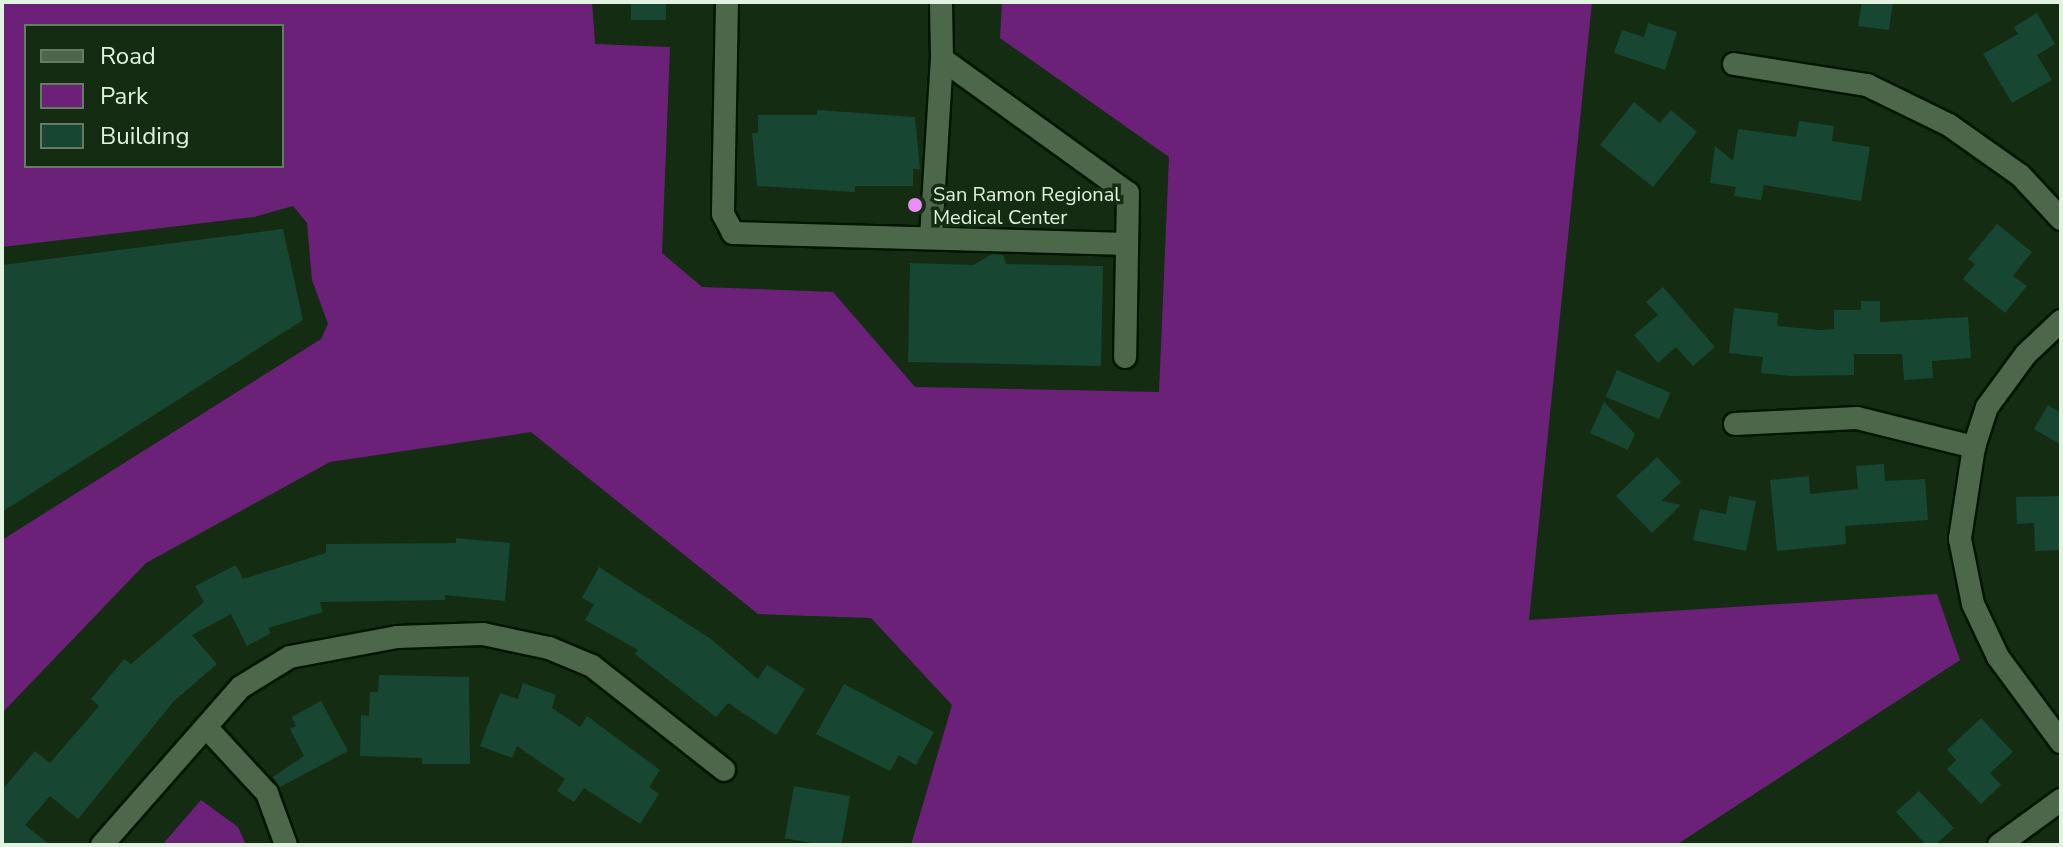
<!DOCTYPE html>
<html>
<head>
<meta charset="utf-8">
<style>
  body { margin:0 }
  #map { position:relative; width:2063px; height:847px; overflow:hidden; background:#142c11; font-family:"Nunito Sans",sans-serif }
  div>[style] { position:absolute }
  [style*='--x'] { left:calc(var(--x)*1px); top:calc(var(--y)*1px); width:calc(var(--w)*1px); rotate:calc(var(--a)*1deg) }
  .green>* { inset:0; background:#6c2178 }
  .building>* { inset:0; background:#174732; transform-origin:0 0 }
  .roads { filter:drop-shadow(2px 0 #001400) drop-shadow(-2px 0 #001400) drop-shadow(0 2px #001400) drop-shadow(0 -2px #001400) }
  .minor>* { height:22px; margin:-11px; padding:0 11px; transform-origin:11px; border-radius:11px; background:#4c6749 }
  .dots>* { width:22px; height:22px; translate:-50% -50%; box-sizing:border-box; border:4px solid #142c11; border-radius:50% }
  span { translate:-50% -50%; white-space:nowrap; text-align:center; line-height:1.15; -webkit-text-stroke:7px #142c11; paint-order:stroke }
  .poi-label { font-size:20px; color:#e2f2e0 }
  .left { translate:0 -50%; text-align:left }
  .frame { position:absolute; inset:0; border:4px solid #e2f2e0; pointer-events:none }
  .legend { position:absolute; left:24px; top:24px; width:260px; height:144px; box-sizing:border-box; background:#142c11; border:2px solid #667b64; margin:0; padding:10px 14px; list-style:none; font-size:24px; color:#e2f2e0 }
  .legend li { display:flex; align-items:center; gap:16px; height:40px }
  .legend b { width:40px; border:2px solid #667b64 }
</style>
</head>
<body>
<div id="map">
  <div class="green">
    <i style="clip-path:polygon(evenodd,2px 2px,592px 2px,595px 44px,670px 47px,662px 253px,702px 287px,833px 292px,915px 387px,1159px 392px,1169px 157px,1000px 38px,1002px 2px,1592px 2px,1529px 620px,1937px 594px,1960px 660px,1676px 845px,911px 845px,952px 705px,871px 618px,758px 614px,531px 432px,330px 462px,146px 563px,2px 713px,2px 540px,321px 339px,328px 324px,312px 280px,307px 223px,293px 206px,254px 217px,2px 247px,2px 2px,282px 26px,282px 166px,26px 166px,26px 26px,282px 26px)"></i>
    <i style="clip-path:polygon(201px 800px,238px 827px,246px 845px,162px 845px)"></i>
  </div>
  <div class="building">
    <i style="left:631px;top:2px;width:35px;height:18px"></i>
    <i style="clip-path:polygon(1862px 2px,1893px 2px,1889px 30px,1858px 26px)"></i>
    <i style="clip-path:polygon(2037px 13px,2055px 44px,2037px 55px,2052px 80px,2012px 103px,1983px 54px,2018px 34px,2014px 27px)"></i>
    <i style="clip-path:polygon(1648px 23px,1677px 32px,1665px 70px,1614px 53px,1622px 30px,1644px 37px)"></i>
    <i style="clip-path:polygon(1634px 102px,1660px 123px,1671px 110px,1697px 132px,1653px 187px,1600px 145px)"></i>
    <i style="clip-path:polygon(817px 110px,915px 117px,920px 169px,913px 169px,913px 186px,855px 186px,855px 192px,757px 186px,752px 133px,758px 133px,758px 115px,817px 115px)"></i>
    <i style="clip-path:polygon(1799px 121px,1834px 126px,1832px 141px,1870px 147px,1861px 201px,1764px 185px,1761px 200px,1734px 196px,1736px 187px,1710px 183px,1715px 146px,1733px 161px,1738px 129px,1796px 137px)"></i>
    <i style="clip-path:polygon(1997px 224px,2032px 252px,2013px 276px,2027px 286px,2005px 313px,1963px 279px,1975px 264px,1968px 259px)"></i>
    <i style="clip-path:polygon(283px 229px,303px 320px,2px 512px,2px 265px)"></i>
    <i style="clip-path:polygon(992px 254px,1003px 255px,1006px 264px,1103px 266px,1101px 366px,908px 362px,910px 263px,974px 265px)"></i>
    <i style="clip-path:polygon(1663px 287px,1715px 347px,1693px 366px,1676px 347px,1658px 363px,1634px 335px,1658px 315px,1646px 302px)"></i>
    <i style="clip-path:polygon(1861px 301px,1880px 301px,1880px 322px,1968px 317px,1971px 358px,1932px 361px,1933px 378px,1904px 380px,1902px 354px,1854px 354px,1854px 375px,1791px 376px,1761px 373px,1763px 357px,1729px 353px,1734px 308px,1778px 313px,1777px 326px,1819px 330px,1834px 329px,1834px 310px,1861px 310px)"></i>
    <i style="left:1617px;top:370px;width:58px;height:29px;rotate:23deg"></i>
    <i style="clip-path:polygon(1604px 402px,1635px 434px,1628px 450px,1590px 433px)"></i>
    <i style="clip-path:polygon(2048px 405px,2061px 413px,2061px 445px,2034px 429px)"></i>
    <i style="clip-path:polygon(1657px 457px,1681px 482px,1661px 501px,1681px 505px,1652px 533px,1616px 496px)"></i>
    <i style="clip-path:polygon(1884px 464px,1885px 481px,1925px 479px,1928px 520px,1845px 526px,1846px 544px,1777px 551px,1770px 480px,1809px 476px,1810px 494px,1858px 489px,1856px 466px)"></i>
    <i style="clip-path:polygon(1729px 496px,1756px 501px,1746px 551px,1693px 540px,1700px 509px,1726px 514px)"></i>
    <i style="clip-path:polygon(2061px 496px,2061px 550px,2035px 551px,2034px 523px,2017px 524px,2016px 497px)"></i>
    <i style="clip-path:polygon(456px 538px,510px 543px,505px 601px,445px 595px,445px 600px,320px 602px,323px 612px,268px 628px,271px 633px,247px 646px,231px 614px,192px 635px,217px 664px,174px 701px,78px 819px,50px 796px,25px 825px,50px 845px,2px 845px,2px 790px,35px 751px,50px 763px,99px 706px,91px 699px,124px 659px,131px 664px,204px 602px,195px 586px,236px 565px,243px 579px,326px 553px,326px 544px,456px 543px)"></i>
    <i style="clip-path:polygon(599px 567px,711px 639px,758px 679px,767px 665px,805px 689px,776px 735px,728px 703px,716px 717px,635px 654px,638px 650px,585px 620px,594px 604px,582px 598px)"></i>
    <i style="clip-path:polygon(379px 675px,469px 677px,470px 764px,422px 764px,422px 758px,360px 756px,361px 715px,369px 716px,370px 692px,378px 692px)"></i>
    <i style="clip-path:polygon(523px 683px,556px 695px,552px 708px,580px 727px,587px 716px,660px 770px,649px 787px,659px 794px,640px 824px,584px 788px,574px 802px,557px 791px,565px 779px,517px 746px,512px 758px,480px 746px,500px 693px,518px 699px)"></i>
    <i style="clip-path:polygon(844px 684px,934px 732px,916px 765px,899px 755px,890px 771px,816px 734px)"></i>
    <i style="clip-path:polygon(321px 701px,348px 751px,280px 787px,273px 777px,304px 756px,290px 729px,296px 726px,292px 717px)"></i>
    <i style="clip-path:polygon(1981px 718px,2013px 752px,1990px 773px,2001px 785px,1981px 804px,1947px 769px,1956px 760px,1947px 750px)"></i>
    <i style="left:794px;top:786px;width:57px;height:53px;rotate:10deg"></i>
    <i style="clip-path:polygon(1919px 791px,1954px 828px,1935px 845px,1926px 845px,1896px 812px)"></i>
  </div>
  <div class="roads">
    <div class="minor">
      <i style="--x:727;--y:2;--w:212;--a:91.1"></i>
      <i style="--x:723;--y:214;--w:21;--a:62"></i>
      <i style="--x:733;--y:233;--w:394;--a:1.6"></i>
      <i style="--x:941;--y:2;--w:57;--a:89"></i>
      <i style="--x:942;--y:59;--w:229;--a:35.8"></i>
      <i style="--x:1128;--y:193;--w:164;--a:91"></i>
      <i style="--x:1734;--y:64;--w:135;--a:9"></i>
      <i style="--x:1867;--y:85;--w:91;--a:26"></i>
      <i style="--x:1949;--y:125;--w:87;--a:35.2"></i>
      <i style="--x:2020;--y:175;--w:60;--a:47"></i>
      <i style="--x:931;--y:237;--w:178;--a:-86.5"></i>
      <i style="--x:2061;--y:321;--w:48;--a:136.7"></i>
      <i style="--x:2026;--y:354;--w:66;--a:126.3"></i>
      <i style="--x:1987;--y:407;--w:42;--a:108"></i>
      <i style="--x:1974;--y:447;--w:93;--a:98.7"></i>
      <i style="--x:1960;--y:539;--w:66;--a:78.7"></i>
      <i style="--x:1973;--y:604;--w:59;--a:64.7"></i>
      <i style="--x:1998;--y:657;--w:106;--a:53.5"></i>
      <i style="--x:1735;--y:424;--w:122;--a:-2.8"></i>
      <i style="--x:1857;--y:418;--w:121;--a:13.9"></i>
      <i style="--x:206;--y:727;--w:90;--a:47.3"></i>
      <i style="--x:267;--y:793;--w:55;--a:69.9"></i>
      <i style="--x:102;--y:845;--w:210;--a:-48.7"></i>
      <i style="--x:241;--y:687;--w:57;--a:-31.5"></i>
      <i style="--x:290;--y:657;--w:109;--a:-10.6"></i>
      <i style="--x:397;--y:637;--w:86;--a:-2"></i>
      <i style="--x:483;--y:634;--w:67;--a:12"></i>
      <i style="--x:549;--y:648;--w:47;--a:22.7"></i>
      <i style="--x:592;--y:666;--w:168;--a:38.2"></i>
      <i style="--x:1999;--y:845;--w:77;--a:-36"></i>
    </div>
  </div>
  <div class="dots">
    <i style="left:915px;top:205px;background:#eb8dfb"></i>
  </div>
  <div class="poi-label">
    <span class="left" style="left:933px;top:206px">San Ramon Regional<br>Medical Center</span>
  </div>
  <div class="frame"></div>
  <ul class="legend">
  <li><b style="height:10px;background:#4c6749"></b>Road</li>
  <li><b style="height:22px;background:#6c2178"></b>Park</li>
  <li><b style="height:22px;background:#174732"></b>Building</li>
  </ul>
</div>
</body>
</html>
